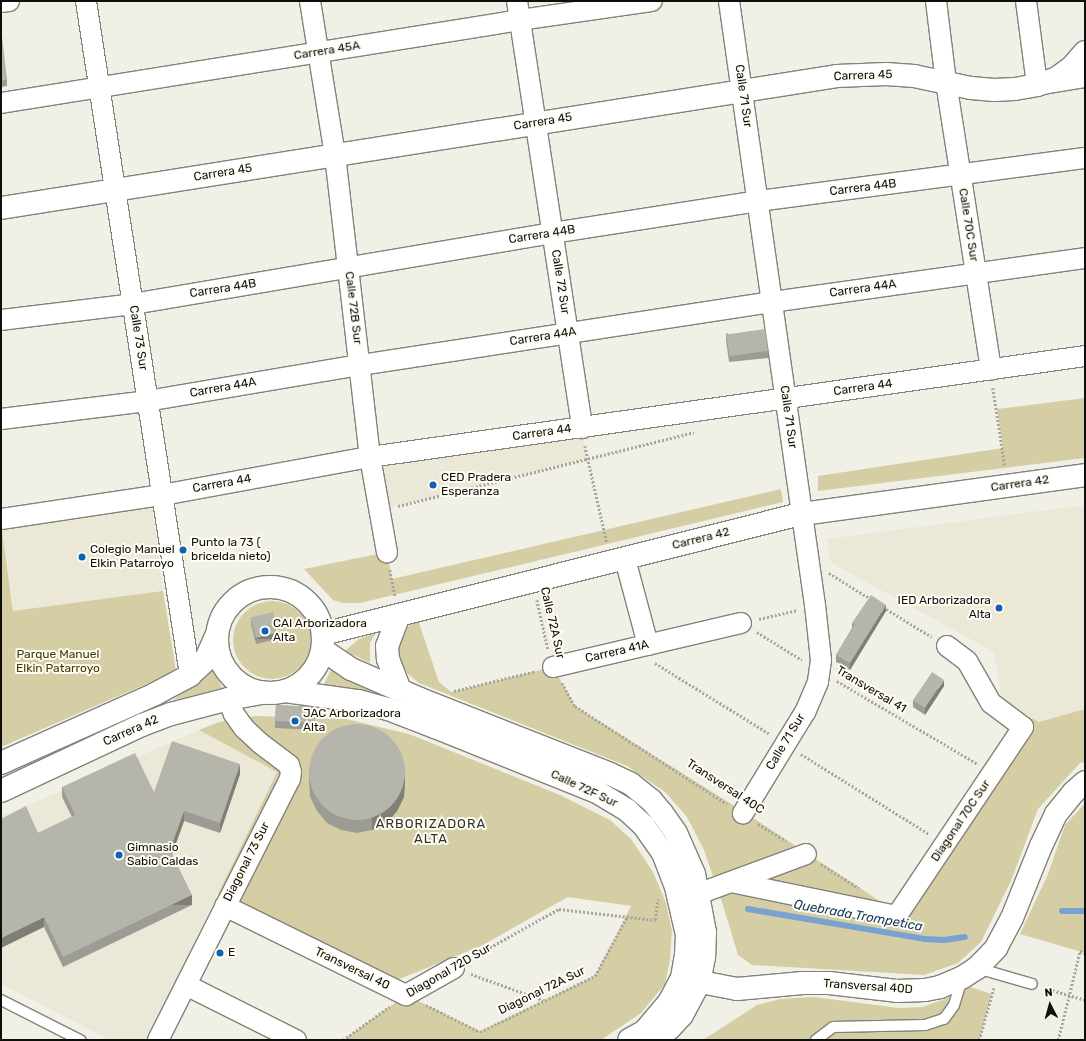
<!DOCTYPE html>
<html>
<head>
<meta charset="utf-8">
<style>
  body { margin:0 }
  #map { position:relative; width:1086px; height:1041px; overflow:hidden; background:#f1f0e7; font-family:Rubik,sans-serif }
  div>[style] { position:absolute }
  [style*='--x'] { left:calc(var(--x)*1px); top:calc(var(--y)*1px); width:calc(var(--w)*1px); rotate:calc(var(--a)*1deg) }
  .built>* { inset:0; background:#ebe8d7; transform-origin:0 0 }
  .green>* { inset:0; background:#d5cea4 }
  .round { border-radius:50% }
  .stream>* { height:5.5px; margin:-2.75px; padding:0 2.75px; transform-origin:2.75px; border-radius:2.75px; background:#79a2d1 }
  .path>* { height:2.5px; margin-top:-1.25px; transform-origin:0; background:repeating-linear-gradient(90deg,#a6a59e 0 2px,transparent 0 4px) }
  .roads { filter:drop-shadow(1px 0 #83827a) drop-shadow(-1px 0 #83827a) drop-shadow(0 1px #83827a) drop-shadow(0 -1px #83827a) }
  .service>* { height:10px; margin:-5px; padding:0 5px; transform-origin:5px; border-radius:5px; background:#fff }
  .minor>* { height:20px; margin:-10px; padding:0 10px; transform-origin:10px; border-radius:10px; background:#fff }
  .tertiary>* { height:22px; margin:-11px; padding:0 11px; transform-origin:11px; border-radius:11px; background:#fff }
  .tertiary>.ring { margin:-11px; padding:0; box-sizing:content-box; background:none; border:22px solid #fff; border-radius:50% }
  .wall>* { inset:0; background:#9d9c94; transform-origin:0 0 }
  .shaded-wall>* { inset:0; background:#7f7f78; transform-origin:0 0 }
  .building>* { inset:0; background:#b6b5ac; transform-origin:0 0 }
  .dots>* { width:11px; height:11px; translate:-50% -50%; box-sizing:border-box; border:2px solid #fffdf4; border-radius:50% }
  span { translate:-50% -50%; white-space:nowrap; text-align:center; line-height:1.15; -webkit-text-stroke:4px #fffdf4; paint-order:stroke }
  .street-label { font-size:12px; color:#0e0e0b }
  .poi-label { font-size:12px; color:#0e0e0b }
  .left { translate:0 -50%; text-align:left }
  .right { translate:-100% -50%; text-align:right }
  .park-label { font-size:12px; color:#423905 }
  .neighbourhood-label { font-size:13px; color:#33322a; letter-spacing:1px }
  .water-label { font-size:13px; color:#133d6a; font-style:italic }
  .frame { position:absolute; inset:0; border:2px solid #0e0e0b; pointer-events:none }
  .north { position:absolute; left:1030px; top:985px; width:40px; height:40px; -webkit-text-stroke:3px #fffdf4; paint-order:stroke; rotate:354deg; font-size:11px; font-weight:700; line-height:16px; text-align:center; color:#0e0e0b }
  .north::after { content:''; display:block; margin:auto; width:14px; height:18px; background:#0e0e0b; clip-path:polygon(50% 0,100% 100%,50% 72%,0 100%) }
</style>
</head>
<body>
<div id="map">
  <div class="built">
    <i style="clip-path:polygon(583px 436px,587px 458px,388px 508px,378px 461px)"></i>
    <i style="left:151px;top:501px;width:91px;height:151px;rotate:82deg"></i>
    <i style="clip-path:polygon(1085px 505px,1085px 709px,1039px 722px,1002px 701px,994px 652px,831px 563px,827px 539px)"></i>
    <i style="clip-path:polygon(199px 730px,277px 772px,147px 1040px,110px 1040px,1px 984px,1px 817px)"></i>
  </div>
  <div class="green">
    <i style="clip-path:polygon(1085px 398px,1085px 458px,818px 491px,818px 476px,1003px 448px,997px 409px)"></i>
    <i style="clip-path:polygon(781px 489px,783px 502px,360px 603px,342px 603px,333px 600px,304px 569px,387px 552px,392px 579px)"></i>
    <i style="clip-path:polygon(1px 522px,13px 611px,163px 591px,176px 671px,1px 747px)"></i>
    <i class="round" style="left:233px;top:601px;width:78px;height:78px"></i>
    <i style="clip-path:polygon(418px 620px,439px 682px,451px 692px,553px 667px,575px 706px,744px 812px,898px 913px,1032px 718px,1039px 722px,1085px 709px,1085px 762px,1080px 763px,1038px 809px,1011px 881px,981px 942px,958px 963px,924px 975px,752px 965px,738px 955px,722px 902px,704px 850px,687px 817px,665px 792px,627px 766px,419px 683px,407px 673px,400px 660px,399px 642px,406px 628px)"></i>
    <i style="clip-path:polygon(376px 633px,370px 643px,370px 663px,345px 651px,359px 639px)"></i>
    <i style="clip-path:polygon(213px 670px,223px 689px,173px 700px)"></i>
    <i style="clip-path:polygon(331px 670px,403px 702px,365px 691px,323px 686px)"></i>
    <i style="clip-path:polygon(256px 716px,346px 719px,409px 734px,560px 795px,610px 820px,631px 839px,653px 872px,666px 903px,672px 931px,670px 959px,665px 984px,641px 1013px,601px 1040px,343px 1040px,406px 995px,480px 1031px,595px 976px,631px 906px,568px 897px,481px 946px,397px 980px,218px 894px,277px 772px,199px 730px,219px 722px)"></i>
    <i style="clip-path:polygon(1085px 803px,1085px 953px,1020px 934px,1048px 874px,1065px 825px)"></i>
    <i style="clip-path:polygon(970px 987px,992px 994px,979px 1040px,703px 1040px,757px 1005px,780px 999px,814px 997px,899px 1008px,922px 1007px,948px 998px)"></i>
  </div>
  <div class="stream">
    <i style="--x:748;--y:909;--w:180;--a:9.6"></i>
    <i style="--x:925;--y:939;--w:19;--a:3"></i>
    <i style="--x:944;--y:940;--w:21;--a:-8"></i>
    <i style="--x:1062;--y:911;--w:23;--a:0"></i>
  </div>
  <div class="path">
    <i style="--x:993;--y:388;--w:79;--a:81.3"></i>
    <i style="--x:585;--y:446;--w:99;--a:77.2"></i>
    <i style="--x:398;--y:506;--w:305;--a:-14"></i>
    <i style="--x:390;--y:570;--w:26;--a:79"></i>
    <i style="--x:829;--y:573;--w:49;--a:31.8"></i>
    <i style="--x:537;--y:600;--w:50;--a:77.3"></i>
    <i style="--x:883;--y:607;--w:57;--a:31.5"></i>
    <i style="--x:759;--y:619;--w:39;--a:-13"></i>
    <i style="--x:757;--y:632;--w:53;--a:31.9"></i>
    <i style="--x:655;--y:663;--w:135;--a:31.7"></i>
    <i style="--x:837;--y:681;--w:164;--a:30.5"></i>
    <i style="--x:562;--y:683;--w:26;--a:61"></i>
    <i style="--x:575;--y:706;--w:181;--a:32.8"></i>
    <i style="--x:454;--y:691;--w:84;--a:-13.7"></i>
    <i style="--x:801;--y:754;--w:151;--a:32"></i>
    <i style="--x:758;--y:824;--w:33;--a:31"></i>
    <i style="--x:821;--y:864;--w:45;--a:32.3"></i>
    <i style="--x:469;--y:959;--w:103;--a:-29.1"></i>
    <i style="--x:559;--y:909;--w:97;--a:6.5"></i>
    <i style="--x:655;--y:920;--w:21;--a:-82"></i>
    <i style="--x:471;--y:974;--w:77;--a:19.9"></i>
    <i style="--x:1045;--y:988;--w:42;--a:16.7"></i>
    <i style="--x:426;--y:1005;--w:60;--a:26.6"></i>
    <i style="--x:480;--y:1032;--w:128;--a:-26"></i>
    <i style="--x:595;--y:976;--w:67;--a:-61.5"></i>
    <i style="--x:343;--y:1040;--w:57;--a:-35.7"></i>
    <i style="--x:979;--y:1040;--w:55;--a:-74.2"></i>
    <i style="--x:1058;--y:1040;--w:92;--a:-76.1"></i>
    <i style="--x:1080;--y:951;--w:5;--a:22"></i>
  </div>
  <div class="roads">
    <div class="service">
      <i style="--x:977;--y:968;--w:57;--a:16.2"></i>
      <i style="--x:1;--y:1000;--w:89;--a:26.9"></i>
      <i style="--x:816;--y:1040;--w:21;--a:-37"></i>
      <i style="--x:833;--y:1027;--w:92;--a:-1.2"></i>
      <i style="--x:925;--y:1025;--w:20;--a:-18"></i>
      <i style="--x:944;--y:1019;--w:17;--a:-54"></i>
      <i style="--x:954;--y:1005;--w:27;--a:-73"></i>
    </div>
    <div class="minor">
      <i style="--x:86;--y:1;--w:682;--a:81.23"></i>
      <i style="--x:310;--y:1;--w:156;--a:80.8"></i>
      <i style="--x:335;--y:155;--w:304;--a:83.4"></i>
      <i style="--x:370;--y:457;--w:97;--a:79.9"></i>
      <i style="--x:517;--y:1;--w:432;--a:81.3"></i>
      <i style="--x:729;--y:1;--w:610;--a:81.9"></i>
      <i style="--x:815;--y:605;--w:55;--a:83.8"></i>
      <i style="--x:821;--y:660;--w:22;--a:98"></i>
      <i style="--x:818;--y:682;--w:33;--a:113"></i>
      <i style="--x:805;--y:712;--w:119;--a:121.5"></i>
      <i style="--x:936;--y:1;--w:82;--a:83"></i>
      <i style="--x:946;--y:82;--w:291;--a:81.1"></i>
      <i style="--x:1026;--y:1;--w:85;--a:82.5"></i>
      <i style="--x:1037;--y:85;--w:49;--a:-9.5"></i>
      <i style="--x:1;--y:2;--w:8;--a:-7"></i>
      <i style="--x:1;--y:103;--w:526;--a:-9.09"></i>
      <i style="--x:520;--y:20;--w:133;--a:-8.2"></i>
      <i style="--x:1;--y:320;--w:133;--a:-6.9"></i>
      <i style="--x:133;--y:304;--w:425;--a:-9.6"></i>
      <i style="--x:552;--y:233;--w:208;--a:-8.8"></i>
      <i style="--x:758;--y:201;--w:330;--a:-7.5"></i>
      <i style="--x:1;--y:419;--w:147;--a:-7"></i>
      <i style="--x:147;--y:401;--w:216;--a:-9.6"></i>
      <i style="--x:360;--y:365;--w:417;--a:-8.7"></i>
      <i style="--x:772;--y:302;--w:316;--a:-8"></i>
      <i style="--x:1;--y:519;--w:163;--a:-8.5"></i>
      <i style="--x:162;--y:495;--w:211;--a:-10.4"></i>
      <i style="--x:370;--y:457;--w:722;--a:-8.04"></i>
      <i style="--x:625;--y:559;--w:89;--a:75"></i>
      <i style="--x:553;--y:667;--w:193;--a:-13.2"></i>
      <i style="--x:731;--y:882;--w:164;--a:11.6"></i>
      <i style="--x:892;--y:915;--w:6;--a:-9"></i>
      <i style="--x:898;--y:914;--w:225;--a:-56.2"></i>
      <i style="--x:1023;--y:727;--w:40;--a:-143"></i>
      <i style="--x:991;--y:703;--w:48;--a:-119.7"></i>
      <i style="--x:967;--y:661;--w:25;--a:-143"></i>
      <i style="--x:698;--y:894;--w:115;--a:-20.3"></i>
      <i style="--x:225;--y:906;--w:202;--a:26.2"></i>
      <i style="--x:406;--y:995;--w:55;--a:-29.4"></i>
      <i style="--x:186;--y:985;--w:123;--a:26.6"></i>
      <i style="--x:158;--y:1040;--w:292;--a:-63.2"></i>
      <i style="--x:290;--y:779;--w:7;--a:-82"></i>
      <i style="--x:291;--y:772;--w:7;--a:-106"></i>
      <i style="--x:289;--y:765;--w:36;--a:-143"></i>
      <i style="--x:260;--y:743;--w:22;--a:-137"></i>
      <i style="--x:244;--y:728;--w:17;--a:-126"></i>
      <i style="--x:234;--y:714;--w:16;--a:-112"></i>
    </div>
    <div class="tertiary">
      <i style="--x:1;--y:208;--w:846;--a:-8.97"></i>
      <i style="--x:837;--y:76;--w:49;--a:-2.3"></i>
      <i style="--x:886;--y:74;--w:28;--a:4"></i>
      <i style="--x:914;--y:76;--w:58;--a:11.9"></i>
      <i style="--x:971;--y:88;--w:23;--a:5"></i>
      <i style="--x:994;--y:90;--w:21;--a:-3"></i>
      <i style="--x:1015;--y:89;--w:22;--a:-10"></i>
      <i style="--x:1037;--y:85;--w:21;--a:-19"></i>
      <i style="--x:1057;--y:78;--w:17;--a:-36"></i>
      <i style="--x:1071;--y:68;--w:21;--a:-49"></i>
      <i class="ring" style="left:217px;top:587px;width:84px;height:84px"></i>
      <i style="--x:399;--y:615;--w:33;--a:111"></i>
      <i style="--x:387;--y:646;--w:13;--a:86"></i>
      <i style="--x:388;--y:659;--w:33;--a:69"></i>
      <i style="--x:323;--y:634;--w:494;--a:-14.1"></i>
      <i style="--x:802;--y:514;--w:286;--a:-7.8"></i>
      <i style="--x:323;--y:650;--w:34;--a:34"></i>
      <i style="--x:351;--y:669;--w:75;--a:23.5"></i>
      <i style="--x:420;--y:699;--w:204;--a:21.5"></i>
      <i style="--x:610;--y:774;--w:23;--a:25"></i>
      <i style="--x:631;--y:784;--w:26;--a:39"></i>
      <i style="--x:651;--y:800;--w:17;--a:50"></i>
      <i style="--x:662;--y:813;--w:24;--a:55"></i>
      <i style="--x:676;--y:833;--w:45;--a:66.3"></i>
      <i style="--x:694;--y:874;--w:59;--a:79.3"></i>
      <i style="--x:705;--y:932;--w:25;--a:92"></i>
      <i style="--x:704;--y:957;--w:26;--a:101"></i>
      <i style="--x:699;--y:983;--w:36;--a:118"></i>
      <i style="--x:682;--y:1015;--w:18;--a:133"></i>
      <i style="--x:670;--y:1028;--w:19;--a:141"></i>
      <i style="--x:285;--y:691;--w:74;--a:7.8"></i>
      <i style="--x:358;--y:701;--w:31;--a:15"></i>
      <i style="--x:388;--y:709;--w:50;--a:21"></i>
      <i style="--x:435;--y:727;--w:175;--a:21.9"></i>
      <i style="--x:597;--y:792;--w:35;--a:31"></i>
      <i style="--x:627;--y:810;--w:23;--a:43"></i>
      <i style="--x:644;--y:826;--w:33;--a:55"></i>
      <i style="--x:663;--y:853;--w:36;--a:69"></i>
      <i style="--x:676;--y:887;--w:49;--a:77.1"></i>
      <i style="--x:687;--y:935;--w:20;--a:93"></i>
      <i style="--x:686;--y:955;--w:23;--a:100"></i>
      <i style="--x:682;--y:978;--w:26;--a:118"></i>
      <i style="--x:670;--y:1001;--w:39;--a:130"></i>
      <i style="--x:645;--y:1031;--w:18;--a:151"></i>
      <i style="--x:1;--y:763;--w:169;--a:-24.1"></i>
      <i style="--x:155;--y:694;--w:40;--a:-28"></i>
      <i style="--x:190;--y:675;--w:21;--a:-43"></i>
      <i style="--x:205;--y:661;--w:30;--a:-66"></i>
      <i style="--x:1;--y:791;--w:156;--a:-25.1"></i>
      <i style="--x:142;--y:725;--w:31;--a:-21"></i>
      <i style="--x:171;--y:714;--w:59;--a:-14.7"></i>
      <i style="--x:228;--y:699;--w:36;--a:-10"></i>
      <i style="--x:685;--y:979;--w:53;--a:10.9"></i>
      <i style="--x:737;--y:989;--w:66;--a:-5.2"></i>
      <i style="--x:803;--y:983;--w:26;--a:0"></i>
      <i style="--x:829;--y:983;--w:68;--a:6.7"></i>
      <i style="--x:897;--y:991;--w:28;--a:-2"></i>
      <i style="--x:925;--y:990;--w:15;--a:-11"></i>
      <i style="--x:940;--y:987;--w:25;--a:-23"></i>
      <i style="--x:963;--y:977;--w:17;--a:-33"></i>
      <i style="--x:977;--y:968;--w:28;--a:-46"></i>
      <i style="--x:996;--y:948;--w:34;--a:-62"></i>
      <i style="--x:1012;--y:918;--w:78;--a:-68.1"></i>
      <i style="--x:1041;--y:846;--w:35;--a:-65"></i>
      <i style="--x:1056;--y:814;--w:28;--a:-51"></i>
      <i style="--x:1074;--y:792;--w:15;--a:-42"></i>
    </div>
  </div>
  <div class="wall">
    <i style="clip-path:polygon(1px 36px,7px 80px,7px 86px,1px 87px)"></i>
    <i style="clip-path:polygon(726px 333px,768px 351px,768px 358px,729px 362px,726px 340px)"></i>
    <i style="clip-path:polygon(886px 611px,850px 670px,836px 662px,836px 655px,852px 628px,852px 623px)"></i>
    <i style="clip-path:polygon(251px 617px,278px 639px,256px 644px,251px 624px)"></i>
    <i style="clip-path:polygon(944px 686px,925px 715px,913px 707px,913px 700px)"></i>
    <i style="left:276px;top:705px;width:39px;height:23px;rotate:3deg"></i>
    <i style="clip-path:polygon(309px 768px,405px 781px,404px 797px,397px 811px,387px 823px,372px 830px,357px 833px,341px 830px,327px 823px,317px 811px,310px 797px,309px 781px)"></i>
    <i style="clip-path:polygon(240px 774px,220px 833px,184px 821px,172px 854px,192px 905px,63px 967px,44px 927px,38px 833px,72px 817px,62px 797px,62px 787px,154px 792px)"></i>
  </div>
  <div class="shaded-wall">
    <i style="clip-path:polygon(886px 605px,886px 611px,850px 670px,850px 663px)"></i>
    <i style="left:278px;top:632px;width:7px;height:23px;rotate:90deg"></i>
    <i style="clip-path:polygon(944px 680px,944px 686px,925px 715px,925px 708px)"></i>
    <i style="clip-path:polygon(240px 764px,240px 774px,220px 833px,220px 823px)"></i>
    <i style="clip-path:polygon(405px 768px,405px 781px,404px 797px,397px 811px,387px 823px,372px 830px,372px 817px)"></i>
    <i style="clip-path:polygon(184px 811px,184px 821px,170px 860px,170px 850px)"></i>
    <i style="left:192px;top:895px;width:10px;height:143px;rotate:90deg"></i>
    <i style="clip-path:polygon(44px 917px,44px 927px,1px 948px,1px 938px)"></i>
  </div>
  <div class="building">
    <i style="clip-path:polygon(1px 36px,2px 36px,7px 80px,1px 80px)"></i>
    <i style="left:765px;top:329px;width:22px;height:39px;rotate:82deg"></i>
    <i style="clip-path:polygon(871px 595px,886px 605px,850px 663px,836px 655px,855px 624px,852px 623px)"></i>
    <i style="left:273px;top:612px;width:21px;height:23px;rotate:76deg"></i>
    <i style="left:932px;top:672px;width:14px;height:34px;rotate:34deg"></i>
    <i style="left:276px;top:705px;width:39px;height:16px;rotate:3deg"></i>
    <i class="round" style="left:309px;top:724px;width:96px;height:96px"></i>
    <i style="clip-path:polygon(172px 741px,240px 764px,220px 823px,184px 811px,170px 850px,192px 895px,63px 957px,44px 917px,1px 938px,1px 819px,26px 806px,38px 833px,75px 815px,62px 787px,135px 753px,154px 792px)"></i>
  </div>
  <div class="dots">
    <i style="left:433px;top:485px;background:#1062b0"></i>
    <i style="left:183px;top:550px;background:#1062b0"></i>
    <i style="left:82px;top:557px;background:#1062b0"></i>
    <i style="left:999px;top:608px;background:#1062b0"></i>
    <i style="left:265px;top:631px;background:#1062b0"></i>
    <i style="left:295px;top:721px;background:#1062b0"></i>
    <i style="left:119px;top:855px;background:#1062b0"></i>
    <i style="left:220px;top:953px;background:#1062b0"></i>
  </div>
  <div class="street-label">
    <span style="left:327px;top:51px;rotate:-9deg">Carrera 45A</span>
    <span style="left:863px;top:76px;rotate:-2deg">Carrera 45</span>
    <span style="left:743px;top:96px;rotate:82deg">Calle 71 Sur</span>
    <span style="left:543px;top:122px;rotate:-9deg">Carrera 45</span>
    <span style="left:223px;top:173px;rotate:-9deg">Carrera 45</span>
    <span style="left:863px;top:188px;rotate:-7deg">Carrera 44B</span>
    <span style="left:968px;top:225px;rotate:81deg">Calle 70C Sur</span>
    <span style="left:542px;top:235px;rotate:-9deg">Carrera 44B</span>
    <span style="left:560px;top:282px;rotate:81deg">Calle 72 Sur</span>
    <span style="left:223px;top:289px;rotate:-9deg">Carrera 44B</span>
    <span style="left:863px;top:289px;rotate:-8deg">Carrera 44A</span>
    <span style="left:353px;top:308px;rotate:83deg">Calle 72B Sur</span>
    <span style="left:543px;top:337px;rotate:-9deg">Carrera 44A</span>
    <span style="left:138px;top:338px;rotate:81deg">Calle 73 Sur</span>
    <span style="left:223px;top:388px;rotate:-10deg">Carrera 44A</span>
    <span style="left:863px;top:388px;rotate:-8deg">Carrera 44</span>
    <span style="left:788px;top:417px;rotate:82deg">Calle 71 Sur</span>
    <span style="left:542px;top:433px;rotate:-8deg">Carrera 44</span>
    <span style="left:222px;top:484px;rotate:-10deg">Carrera 44</span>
    <span style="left:1020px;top:484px;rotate:-8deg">Carrera 42</span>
    <span style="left:701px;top:539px;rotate:-14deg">Carrera 42</span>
    <span style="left:552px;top:623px;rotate:77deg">Calle 72A Sur</span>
    <span style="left:617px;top:652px;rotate:-13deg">Carrera 41A</span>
    <span style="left:871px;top:690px;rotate:31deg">Transversal 41</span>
    <span style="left:131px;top:731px;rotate:-24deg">Carrera 42</span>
    <span style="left:786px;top:742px;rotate:-59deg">Calle 71 Sur</span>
    <span style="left:725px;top:787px;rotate:33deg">Transversal 40C</span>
    <span style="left:584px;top:789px;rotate:25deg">Calle 72F Sur</span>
    <span style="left:961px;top:821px;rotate:-56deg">Diagonal 70C Sur</span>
    <span style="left:247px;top:862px;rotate:-63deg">Diagonal 73 Sur</span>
    <span style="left:352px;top:969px;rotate:26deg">Transversal 40</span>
    <span style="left:449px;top:971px;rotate:-30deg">Diagonal 72D Sur</span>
    <span style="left:868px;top:987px;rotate:4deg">Transversal 40D</span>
    <span style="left:542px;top:991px;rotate:-26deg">Diagonal 72A Sur</span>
  </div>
  <div class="poi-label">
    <span class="left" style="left:441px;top:485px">CED Pradera<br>Esperanza</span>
    <span class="left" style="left:191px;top:550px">Punto la 73 (<br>bricelda nieto)</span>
    <span class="left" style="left:90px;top:557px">Colegio Manuel<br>Elkin Patarroyo</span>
    <span class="right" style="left:991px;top:608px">IED Arborizadora<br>Alta</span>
    <span class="left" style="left:273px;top:631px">CAI Arborizadora<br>Alta</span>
    <span class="left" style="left:303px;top:721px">JAC Arborizadora<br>Alta</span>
    <span class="left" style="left:127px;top:855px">Gimnasio<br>Sabio Caldas</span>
    <span class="left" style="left:228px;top:953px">E</span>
  </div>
  <div class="park-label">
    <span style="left:58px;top:662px">Parque Manuel<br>Elkin Patarroyo</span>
  </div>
  <div class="neighbourhood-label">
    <span style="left:431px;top:832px">ARBORIZADORA<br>ALTA</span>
  </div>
  <div class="water-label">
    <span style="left:858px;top:916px;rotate:10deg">Quebrada Trompetica</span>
  </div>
  <div class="frame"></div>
  <div class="north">N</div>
</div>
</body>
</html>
